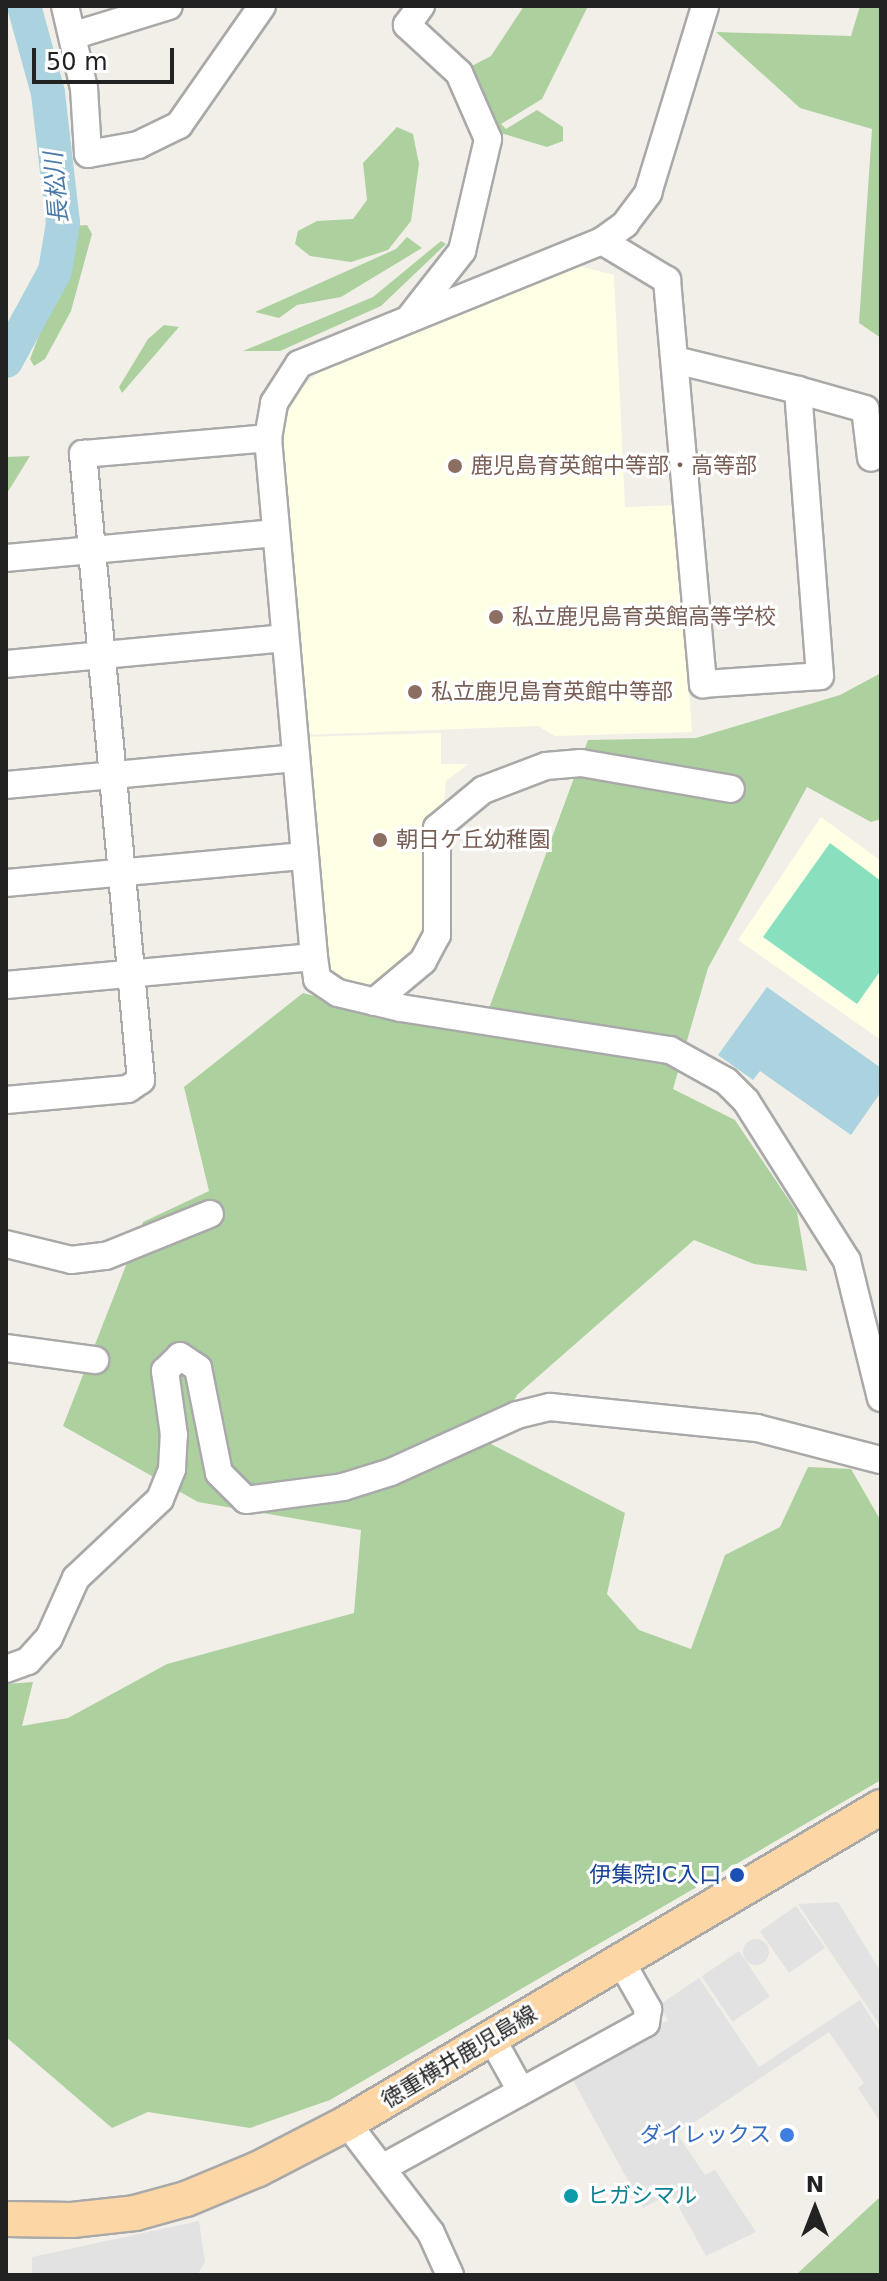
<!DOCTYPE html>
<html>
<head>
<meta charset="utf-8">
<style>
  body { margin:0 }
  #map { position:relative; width:887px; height:2281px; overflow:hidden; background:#f2efe9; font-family:"DejaVu Sans","Noto Sans JP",sans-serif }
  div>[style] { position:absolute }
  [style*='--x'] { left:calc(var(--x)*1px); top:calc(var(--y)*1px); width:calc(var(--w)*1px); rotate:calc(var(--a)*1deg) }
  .education>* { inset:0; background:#ffffe5 }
  .forest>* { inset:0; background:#add19e }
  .pitch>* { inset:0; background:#88e0be }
  .parking>* { inset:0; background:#e2e2e2; transform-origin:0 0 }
  .round { border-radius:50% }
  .water>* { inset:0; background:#aad3df }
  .river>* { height:34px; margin:-17px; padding:0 17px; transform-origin:17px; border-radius:17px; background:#aad3df }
  .roads { filter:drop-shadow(2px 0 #a9a9a9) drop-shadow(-2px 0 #a9a9a9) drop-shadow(0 2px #a9a9a9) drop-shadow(0 -2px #a9a9a9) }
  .minor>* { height:26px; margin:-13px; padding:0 13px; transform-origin:13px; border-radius:13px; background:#fff }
  .major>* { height:34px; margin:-17px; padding:0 17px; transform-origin:17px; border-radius:17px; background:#fcd6a4 }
  .dots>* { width:22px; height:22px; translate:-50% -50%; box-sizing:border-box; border:4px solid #fff; border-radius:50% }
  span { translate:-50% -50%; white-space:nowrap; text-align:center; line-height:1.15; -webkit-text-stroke:6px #fff; paint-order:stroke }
  .education-label { font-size:22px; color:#785e54 }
  .left { translate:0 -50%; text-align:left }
  .transit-label { font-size:22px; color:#164399 }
  .right { translate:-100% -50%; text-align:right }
  .street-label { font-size:22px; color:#222 }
  .shop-label { font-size:22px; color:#366cbe }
  .culture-label { font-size:22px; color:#0d838f }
  .water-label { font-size:24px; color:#4a7aab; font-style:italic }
  .frame { position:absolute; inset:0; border:8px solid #222; pointer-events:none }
  .north { position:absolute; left:775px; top:2169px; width:80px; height:80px; -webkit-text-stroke:6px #fff; paint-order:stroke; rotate:0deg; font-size:22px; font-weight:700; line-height:32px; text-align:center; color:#222 }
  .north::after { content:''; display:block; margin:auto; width:28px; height:36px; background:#222; clip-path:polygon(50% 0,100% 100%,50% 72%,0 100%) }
  .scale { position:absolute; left:32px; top:48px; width:142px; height:36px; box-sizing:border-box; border:4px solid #222; border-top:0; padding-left:10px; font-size:24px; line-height:28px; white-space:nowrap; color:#222; -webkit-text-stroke:6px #fff; paint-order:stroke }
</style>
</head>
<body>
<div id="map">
  <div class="education">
    <i style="clip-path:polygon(579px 266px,614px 275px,625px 507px,677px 505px,692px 732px,555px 736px,538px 726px,302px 735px,283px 426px,296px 391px,327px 366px)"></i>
    <i style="clip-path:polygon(441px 733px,441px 764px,468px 764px,446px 781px,444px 801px,428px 830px,431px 932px,385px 985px,345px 985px,325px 968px,302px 737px)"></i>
    <i style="clip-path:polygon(821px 817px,881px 861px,881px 1040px,738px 940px)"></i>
  </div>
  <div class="forest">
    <i style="clip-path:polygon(524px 6px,588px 6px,542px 99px,501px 124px,506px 129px,537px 110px,563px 127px,563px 141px,547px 147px,494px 131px,466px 69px,491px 56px)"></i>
    <i style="clip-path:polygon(860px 6px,881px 6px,881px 338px,859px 323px,872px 129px,800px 108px,716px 32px,851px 36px)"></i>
    <i style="clip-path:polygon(397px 127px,413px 134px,419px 164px,411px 221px,388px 250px,351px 262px,310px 256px,295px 244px,298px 231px,317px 221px,353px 219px,367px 200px,363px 163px)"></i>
    <i style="clip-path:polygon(87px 225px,92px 234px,71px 311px,45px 359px,34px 366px,30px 359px,69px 256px,70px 226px)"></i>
    <i style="clip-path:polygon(407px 237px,422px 248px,341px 297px,297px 305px,279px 318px,255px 312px,396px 249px)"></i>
    <i style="clip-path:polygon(441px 241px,446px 244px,381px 306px,280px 351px,243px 351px,373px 297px)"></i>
    <i style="clip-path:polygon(164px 325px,179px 327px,122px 393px,119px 387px,148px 339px)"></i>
    <i style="clip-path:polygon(30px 456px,6px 495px,6px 457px)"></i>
    <i style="clip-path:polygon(881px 673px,881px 819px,871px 822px,807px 787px,708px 968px,673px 1089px,735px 1120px,797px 1212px,807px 1271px,754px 1264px,694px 1240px,517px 1395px,491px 1444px,625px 1513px,607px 1594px,639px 1630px,691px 1649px,725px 1555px,780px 1527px,808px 1467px,851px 1469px,881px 1521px,881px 1780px,330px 2100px,250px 2128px,148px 2112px,112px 2128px,6px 2037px,6px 1684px,33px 1682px,22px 1726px,68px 1718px,167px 1664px,354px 1613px,361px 1530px,198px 1502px,63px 1426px,143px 1222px,209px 1191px,184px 1087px,303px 993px,399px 1018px,481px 1030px,588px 740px,696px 738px,840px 695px)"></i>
    <i style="clip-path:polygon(881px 2196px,881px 2275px,797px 2275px,798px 2273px)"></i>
  </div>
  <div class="pitch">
    <i style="clip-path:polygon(830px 843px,881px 881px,881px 970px,857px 1004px,763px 937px)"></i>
  </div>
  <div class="parking">
    <i style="clip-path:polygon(838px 1902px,881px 1972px,881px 2027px,798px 1904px)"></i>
    <i style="left:796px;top:1906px;width:51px;height:44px;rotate:55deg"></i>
    <i class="round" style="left:743px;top:1939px;width:26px;height:26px"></i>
    <i style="left:739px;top:1951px;width:55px;height:45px;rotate:56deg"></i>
    <i style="clip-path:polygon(699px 1978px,759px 2067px,860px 2000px,881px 2033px,881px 2123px,858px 2088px,864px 2083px,829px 2032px,677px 2134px,705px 2175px,715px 2170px,756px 2232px,706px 2256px,671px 2193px,643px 2208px,569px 2073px,668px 2020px,659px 2005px)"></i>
    <i style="clip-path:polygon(199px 2221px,205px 2262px,197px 2275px,32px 2275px,32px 2257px)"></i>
  </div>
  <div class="water">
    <i style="clip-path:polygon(767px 987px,881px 1068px,881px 1092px,851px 1135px,760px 1071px,753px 1080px,718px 1055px)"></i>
  </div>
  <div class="river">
    <i style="--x:6;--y:361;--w:102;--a:-61.4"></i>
    <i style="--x:55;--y:271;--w:49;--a:-80.5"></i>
    <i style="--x:63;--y:223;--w:131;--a:-96.6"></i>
    <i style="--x:48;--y:93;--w:90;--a:-105.4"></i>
  </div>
  <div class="roads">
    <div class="minor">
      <i style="--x:65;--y:6;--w:84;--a:77"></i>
      <i style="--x:84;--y:88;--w:66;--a:86.5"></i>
      <i style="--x:88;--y:154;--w:51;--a:-10.2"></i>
      <i style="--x:138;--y:145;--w:46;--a:-26"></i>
      <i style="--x:179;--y:125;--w:145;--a:-55.1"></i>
      <i style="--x:75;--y:35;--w:98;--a:-17.1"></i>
      <i style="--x:602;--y:241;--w:76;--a:31"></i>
      <i style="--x:667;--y:280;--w:406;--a:84.9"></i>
      <i style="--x:703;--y:684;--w:117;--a:-3.9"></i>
      <i style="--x:820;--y:676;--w:287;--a:-94.4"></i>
      <i style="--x:798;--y:390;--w:127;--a:-166.3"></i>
      <i style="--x:411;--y:316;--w:83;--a:-51.9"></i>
      <i style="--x:462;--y:251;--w:115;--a:-76.9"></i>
      <i style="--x:488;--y:139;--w:72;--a:-113.7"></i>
      <i style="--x:459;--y:73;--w:71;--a:-137.3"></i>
      <i style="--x:407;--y:25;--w:24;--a:-54"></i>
      <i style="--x:798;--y:390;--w:70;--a:15.8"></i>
      <i style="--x:865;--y:409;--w:49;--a:83"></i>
      <i style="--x:6;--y:558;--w:271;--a:-5.3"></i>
      <i style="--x:6;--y:664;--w:279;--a:-5.3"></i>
      <i style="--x:6;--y:785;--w:291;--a:-5.3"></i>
      <i style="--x:6;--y:883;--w:300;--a:-5.2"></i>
      <i style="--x:314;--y:957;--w:22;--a:82"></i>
      <i style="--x:317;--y:979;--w:25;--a:34"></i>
      <i style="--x:338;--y:993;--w:65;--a:13.4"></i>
      <i style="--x:401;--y:1008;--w:272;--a:8.9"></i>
      <i style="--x:670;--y:1050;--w:64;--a:29"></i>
      <i style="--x:726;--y:1081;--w:28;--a:45"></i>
      <i style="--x:746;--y:1101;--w:189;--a:57.7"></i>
      <i style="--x:847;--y:1261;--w:141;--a:76.1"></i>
      <i style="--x:6;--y:985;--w:309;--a:-5.2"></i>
      <i style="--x:314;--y:957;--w:521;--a:-95.07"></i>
      <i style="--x:268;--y:438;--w:36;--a:-80"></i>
      <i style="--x:274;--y:403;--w:46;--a:-57.3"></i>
      <i style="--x:299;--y:364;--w:327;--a:-22.1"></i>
      <i style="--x:602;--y:241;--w:29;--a:-36"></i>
      <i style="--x:625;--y:224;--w:39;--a:-53"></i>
      <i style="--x:648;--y:193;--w:195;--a:-73"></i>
      <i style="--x:374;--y:1002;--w:64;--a:-39.9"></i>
      <i style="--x:423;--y:961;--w:30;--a:-62"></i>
      <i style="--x:437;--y:935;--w:107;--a:-90"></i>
      <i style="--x:437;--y:828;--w:60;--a:-39.6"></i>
      <i style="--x:483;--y:790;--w:67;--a:-20.9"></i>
      <i style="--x:546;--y:766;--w:35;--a:-5"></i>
      <i style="--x:581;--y:763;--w:152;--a:9.8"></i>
      <i style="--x:6;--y:1100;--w:122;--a:-5.2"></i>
      <i style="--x:128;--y:1089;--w:16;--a:-35"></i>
      <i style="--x:141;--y:1080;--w:629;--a:-95.29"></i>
      <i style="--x:83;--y:454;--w:186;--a:-4.9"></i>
      <i style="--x:6;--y:1244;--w:67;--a:13.8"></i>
      <i style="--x:71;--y:1260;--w:35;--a:-7"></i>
      <i style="--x:106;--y:1256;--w:112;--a:-22"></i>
      <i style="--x:6;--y:1348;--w:90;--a:7.7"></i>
      <i style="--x:6;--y:1669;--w:23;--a:-20"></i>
      <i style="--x:28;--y:1661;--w:31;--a:-48"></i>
      <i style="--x:49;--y:1638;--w:66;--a:-65.8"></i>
      <i style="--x:76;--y:1578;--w:115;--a:-43.2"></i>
      <i style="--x:160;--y:1499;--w:32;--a:-68"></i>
      <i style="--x:172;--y:1469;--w:34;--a:-87"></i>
      <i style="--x:174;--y:1435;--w:65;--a:-98"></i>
      <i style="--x:165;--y:1371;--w:21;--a:-45"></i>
      <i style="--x:180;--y:1356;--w:22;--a:34"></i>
      <i style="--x:198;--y:1368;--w:107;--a:78.7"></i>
      <i style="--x:219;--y:1473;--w:38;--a:45"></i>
      <i style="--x:246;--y:1500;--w:98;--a:-7.6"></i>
      <i style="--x:343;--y:1487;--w:50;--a:-17.4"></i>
      <i style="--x:391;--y:1472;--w:138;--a:-24.3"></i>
      <i style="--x:517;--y:1415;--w:34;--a:-14"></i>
      <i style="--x:550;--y:1407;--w:208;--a:5.8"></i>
      <i style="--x:757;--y:1428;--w:128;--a:14.5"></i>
      <i style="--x:491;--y:2037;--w:62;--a:60.9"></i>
      <i style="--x:347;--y:2123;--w:138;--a:52.6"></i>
      <i style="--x:431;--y:2233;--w:46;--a:65.7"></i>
      <i style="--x:382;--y:2168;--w:301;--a:-28.8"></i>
      <i style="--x:646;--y:2023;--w:14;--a:-82"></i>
      <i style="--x:648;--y:2009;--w:55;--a:-119.4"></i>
    </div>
    <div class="major">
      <i style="--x:6;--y:2219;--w:66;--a:0.9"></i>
      <i style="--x:72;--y:2220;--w:63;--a:-6.3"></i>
      <i style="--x:135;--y:2213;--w:53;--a:-15.4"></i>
      <i style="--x:186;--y:2199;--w:78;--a:-22.6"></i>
      <i style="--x:258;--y:2169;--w:100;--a:-27.3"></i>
      <i style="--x:347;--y:2123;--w:620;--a:-30.62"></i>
    </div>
  </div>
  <div class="dots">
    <i style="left:455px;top:466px;background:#8d6e63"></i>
    <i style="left:496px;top:617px;background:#8d6e63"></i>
    <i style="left:415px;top:692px;background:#8d6e63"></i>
    <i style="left:380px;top:840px;background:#8d6e63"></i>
    <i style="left:737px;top:1875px;background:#1a4fb4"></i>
    <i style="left:787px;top:2135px;background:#3f7fe0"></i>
    <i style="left:571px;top:2196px;background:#0f9aa8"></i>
  </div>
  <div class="education-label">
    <span class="left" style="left:471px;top:466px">鹿児島育英館中等部・高等部</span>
    <span class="left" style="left:512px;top:617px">私立鹿児島育英館高等学校</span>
    <span class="left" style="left:431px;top:692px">私立鹿児島育英館中等部</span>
    <span class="left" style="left:396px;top:840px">朝日ケ丘幼稚園</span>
  </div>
  <div class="transit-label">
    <span class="right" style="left:721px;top:1875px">伊集院IC入口</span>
  </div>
  <div class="street-label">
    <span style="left:459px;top:2057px;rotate:-31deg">徳重横井鹿児島線</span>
  </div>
  <div class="shop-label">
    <span class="right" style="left:771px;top:2135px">ダイレックス</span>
  </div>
  <div class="culture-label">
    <span class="left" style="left:587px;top:2196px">ヒガシマル</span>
  </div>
  <div class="water-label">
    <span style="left:57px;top:188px;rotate:-95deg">長松川</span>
  </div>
  <div class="frame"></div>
  <div class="north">N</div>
  <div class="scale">50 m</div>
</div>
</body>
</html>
